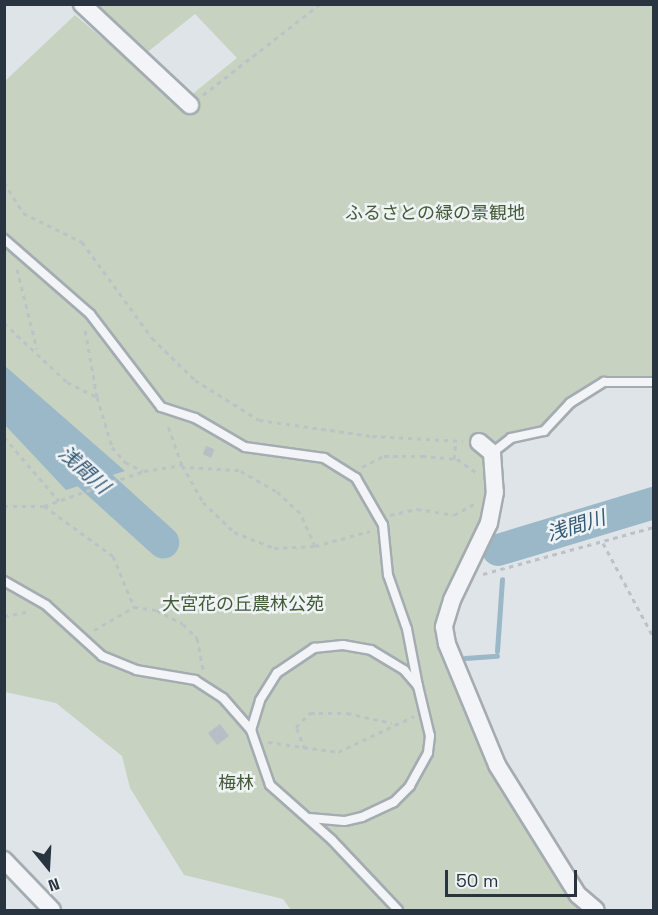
<!DOCTYPE html>
<html>
<head>
<meta charset="utf-8">
<style>
  body { margin:0 }
  #map { position:relative; width:658px; height:915px; overflow:hidden; background:#dfe4e8; font-family:"Space Grotesk","Noto Sans JP",sans-serif }
  div>[style] { position:absolute }
  [style*='--x'] { left:calc(var(--x)*1px); top:calc(var(--y)*1px); width:calc(var(--w)*1px); rotate:calc(var(--a)*1deg) }
  .green>* { inset:0; background:#c8d2c0 }
  .water>* { inset:0; background:#9ab8c8 }
  .stream>* { height:5px; margin:-2.5px; padding:0 2.5px; transform-origin:2.5px; border-radius:2.5px; background:#9ab8c8 }
  .river>* { height:32px; margin:-16px; padding:0 16px; transform-origin:16px; border-radius:16px; background:#9ab8c8 }
  .building>* { inset:0; background:#b7bec5; transform-origin:0 0 }
  .path>* { height:3px; margin-top:-1.5px; transform-origin:0; background:repeating-linear-gradient(90deg,#bdc2c7 0 4.5px,transparent 0 9px) }
  .roads { filter:drop-shadow(2px 0 #a4acb2) drop-shadow(-2px 0 #a4acb2) drop-shadow(0 2px #a4acb2) drop-shadow(0 -2px #a4acb2) }
  .service>* { height:8px; margin:-4px; padding:0 4px; transform-origin:4px; border-radius:4px; background:#f2f4f7 }
  .minor>* { height:16px; margin:-8px; padding:0 8px; transform-origin:8px; border-radius:8px; background:#f2f4f7 }
  span { translate:-50% -50%; white-space:nowrap; text-align:center; line-height:1.15; -webkit-text-stroke:5px #eff3f6; paint-order:stroke }
  .park-label { font-size:18px; color:#425b36 }
  .water-label { font-size:20px; color:#335973; font-style:italic }
  .frame { position:absolute; inset:0; border:6px solid #28343f; pointer-events:none }
  .north { position:absolute; left:18px; top:837px; width:60px; height:60px; -webkit-text-stroke:4px #eff3f6; paint-order:stroke; rotate:162deg; font-size:16px; font-weight:700; line-height:24px; text-align:center; color:#28343f }
  .north::after { content:''; display:block; margin:auto; width:21px; height:27px; background:#28343f; clip-path:polygon(50% 0,100% 100%,50% 72%,0 100%) }
  .scale { position:absolute; left:445px; top:870px; width:132px; height:27px; box-sizing:border-box; border:3px solid #28343f; border-top:0; padding-left:8px; font-size:18px; line-height:21px; white-space:nowrap; color:#28343f; -webkit-text-stroke:4px #eff3f6; paint-order:stroke }
</style>
</head>
<body>
<div id="map">
  <div class="green">
    <i style="clip-path:polygon(82px 5px,653px 5px,653px 382px,604px 382px,570px 403px,544px 431px,511px 438px,492px 453px,492px 496px,438px 623px,447px 669px,484px 755px,585px 910px,291px 910px,283px 899px,184px 875px,130px 788px,122px 756px,56px 703px,5px 692px,5px 81px,75px 15px,180px 104px,237px 58px,195px 14px,140px 58px)"></i>
  </div>
  <div class="water">
    <i style="clip-path:polygon(4px 367px,5px 366px,125px 471px,66px 490px,5px 425px)"></i>
  </div>
  <div class="stream">
    <i style="--x:497;--y:651;--w:72;--a:-86"></i>
    <i style="--x:465;--y:658;--w:32;--a:-4"></i>
  </div>
  <div class="river">
    <i style="--x:4;--y:398;--w:215;--a:42.2"></i>
    <i style="--x:498;--y:550;--w:163;--a:-16.8"></i>
  </div>
  <div class="building">
    <i style="left:206px;top:446px;width:9px;height:9px;rotate:21deg"></i>
    <i style="left:220px;top:724px;width:15px;height:15px;rotate:53deg"></i>
  </div>
  <div class="path">
    <i style="--x:203;--y:95;--w:148;--a:-37.9"></i>
    <i style="--x:4;--y:182;--w:36;--a:58"></i>
    <i style="--x:23;--y:213;--w:66;--a:26.2"></i>
    <i style="--x:82;--y:242;--w:119;--a:53.9"></i>
    <i style="--x:152;--y:338;--w:60;--a:44.3"></i>
    <i style="--x:195;--y:380;--w:75;--a:32"></i>
    <i style="--x:259;--y:420;--w:114;--a:8.1"></i>
    <i style="--x:372;--y:436;--w:91;--a:3.1"></i>
    <i style="--x:17;--y:269;--w:82;--a:76"></i>
    <i style="--x:4;--y:323;--w:86;--a:43.1"></i>
    <i style="--x:67;--y:382;--w:34;--a:27"></i>
    <i style="--x:97;--y:397;--w:69;--a:-100"></i>
    <i style="--x:97;--y:397;--w:52;--a:73.3"></i>
    <i style="--x:112;--y:447;--w:20;--a:49"></i>
    <i style="--x:125;--y:462;--w:20;--a:27"></i>
    <i style="--x:4;--y:437;--w:84;--a:49.3"></i>
    <i style="--x:454;--y:459;--w:19;--a:-84"></i>
    <i style="--x:182;--y:465;--w:43;--a:60.4"></i>
    <i style="--x:203;--y:502;--w:43;--a:44.1"></i>
    <i style="--x:234;--y:532;--w:43;--a:21.8"></i>
    <i style="--x:274;--y:548;--w:41;--a:-2.8"></i>
    <i style="--x:315;--y:546;--w:36;--a:-114"></i>
    <i style="--x:300;--y:513;--w:33;--a:-137"></i>
    <i style="--x:276;--y:491;--w:43;--a:-150.4"></i>
    <i style="--x:239;--y:470;--w:55;--a:-176.9"></i>
    <i style="--x:362;--y:467;--w:25;--a:-27"></i>
    <i style="--x:384;--y:456;--w:38;--a:0"></i>
    <i style="--x:422;--y:456;--w:35;--a:5"></i>
    <i style="--x:457;--y:459;--w:24;--a:35"></i>
    <i style="--x:4;--y:506;--w:40;--a:0"></i>
    <i style="--x:44;--y:506;--w:85;--a:35.9"></i>
    <i style="--x:113;--y:556;--w:55;--a:67.6"></i>
    <i style="--x:44;--y:506;--w:106;--a:-19.3"></i>
    <i style="--x:144;--y:471;--w:38;--a:-9"></i>
    <i style="--x:182;--y:465;--w:45;--a:-109.7"></i>
    <i style="--x:4;--y:509;--w:30;--a:90"></i>
    <i style="--x:390;--y:515;--w:28;--a:-13"></i>
    <i style="--x:417;--y:509;--w:37;--a:9"></i>
    <i style="--x:454;--y:515;--w:23;--a:-29"></i>
    <i style="--x:603;--y:543;--w:108;--a:61.8"></i>
    <i style="--x:315;--y:546;--w:57;--a:-15.3"></i>
    <i style="--x:483;--y:574;--w:177;--a:-15.4"></i>
    <i style="--x:4;--y:616;--w:27;--a:-10"></i>
    <i style="--x:94;--y:630;--w:46;--a:-29.9"></i>
    <i style="--x:134;--y:607;--w:22;--a:8"></i>
    <i style="--x:156;--y:610;--w:30;--a:27"></i>
    <i style="--x:183;--y:624;--w:20;--a:45"></i>
    <i style="--x:197;--y:638;--w:33;--a:79"></i>
    <i style="--x:268;--y:742;--w:71;--a:8.1"></i>
    <i style="--x:338;--y:752;--w:84;--a:-25.3"></i>
    <i style="--x:305;--y:749;--w:24;--a:-112"></i>
    <i style="--x:296;--y:727;--w:20;--a:-45"></i>
    <i style="--x:310;--y:713;--w:37;--a:0"></i>
    <i style="--x:347;--y:713;--w:46;--a:12.5"></i>
  </div>
  <div class="roads">
    <div class="service">
      <i style="--x:4;--y:239;--w:114;--a:41.1"></i>
      <i style="--x:90;--y:314;--w:117;--a:52.6"></i>
      <i style="--x:161;--y:407;--w:36;--a:18"></i>
      <i style="--x:195;--y:418;--w:58;--a:30.1"></i>
      <i style="--x:245;--y:447;--w:80;--a:7.9"></i>
      <i style="--x:324;--y:458;--w:38;--a:32"></i>
      <i style="--x:356;--y:478;--w:54;--a:60.1"></i>
      <i style="--x:383;--y:525;--w:50;--a:84.3"></i>
      <i style="--x:388;--y:575;--w:57;--a:70.6"></i>
      <i style="--x:407;--y:629;--w:58;--a:79.1"></i>
      <i style="--x:492;--y:453;--w:24;--a:-38"></i>
      <i style="--x:511;--y:438;--w:34;--a:-12"></i>
      <i style="--x:544;--y:431;--w:38;--a:-47"></i>
      <i style="--x:570;--y:403;--w:40;--a:-32"></i>
      <i style="--x:604;--y:382;--w:50;--a:0"></i>
      <i style="--x:4;--y:581;--w:48;--a:29.7"></i>
      <i style="--x:46;--y:605;--w:76;--a:42.3"></i>
      <i style="--x:102;--y:656;--w:37;--a:22"></i>
      <i style="--x:136;--y:670;--w:60;--a:9.6"></i>
      <i style="--x:195;--y:680;--w:33;--a:33"></i>
      <i style="--x:223;--y:698;--w:43;--a:48.8"></i>
      <i style="--x:251;--y:730;--w:58;--a:70.9"></i>
      <i style="--x:270;--y:785;--w:83;--a:41.6"></i>
      <i style="--x:332;--y:840;--w:96;--a:46.7"></i>
      <i style="--x:251;--y:730;--w:31;--a:-73"></i>
      <i style="--x:260;--y:700;--w:32;--a:-58"></i>
      <i style="--x:277;--y:673;--w:45;--a:-34"></i>
      <i style="--x:314;--y:648;--w:29;--a:-6"></i>
      <i style="--x:343;--y:645;--w:28;--a:10"></i>
      <i style="--x:371;--y:650;--w:39;--a:31"></i>
      <i style="--x:404;--y:670;--w:21;--a:49"></i>
      <i style="--x:418;--y:686;--w:51;--a:76.5"></i>
      <i style="--x:430;--y:736;--w:17;--a:97"></i>
      <i style="--x:428;--y:753;--w:38;--a:119"></i>
      <i style="--x:410;--y:786;--w:23;--a:135"></i>
      <i style="--x:394;--y:802;--w:35;--a:155"></i>
      <i style="--x:362;--y:817;--w:18;--a:167"></i>
      <i style="--x:344;--y:821;--w:35;--a:-175"></i>
    </div>
    <div class="minor">
      <i style="--x:82;--y:4;--w:148;--a:43.1"></i>
      <i style="--x:479;--y:442;--w:17;--a:40"></i>
      <i style="--x:492;--y:453;--w:39;--a:86"></i>
      <i style="--x:495;--y:492;--w:32;--a:101"></i>
      <i style="--x:489;--y:523;--w:85;--a:115.7"></i>
      <i style="--x:452;--y:600;--w:28;--a:107"></i>
      <i style="--x:444;--y:627;--w:17;--a:80"></i>
      <i style="--x:447;--y:644;--w:131;--a:67.5"></i>
      <i style="--x:497;--y:765;--w:153;--a:58.1"></i>
      <i style="--x:578;--y:895;--w:23;--a:40"></i>
      <i style="--x:4;--y:860;--w:69;--a:46.2"></i>
    </div>
  </div>
  <div class="park-label">
    <span style="left:435px;top:213px">ふるさとの緑の景観地</span>
    <span style="left:243px;top:604px">大宮花の丘農林公苑</span>
    <span style="left:236px;top:783px">梅林</span>
  </div>
  <div class="water-label">
    <span style="left:84px;top:470px;rotate:42deg">浅間川</span>
    <span style="left:576px;top:526px;rotate:-17deg">浅間川</span>
  </div>
  <div class="frame"></div>
  <div class="north">N</div>
  <div class="scale">50 m</div>
</div>
</body>
</html>
